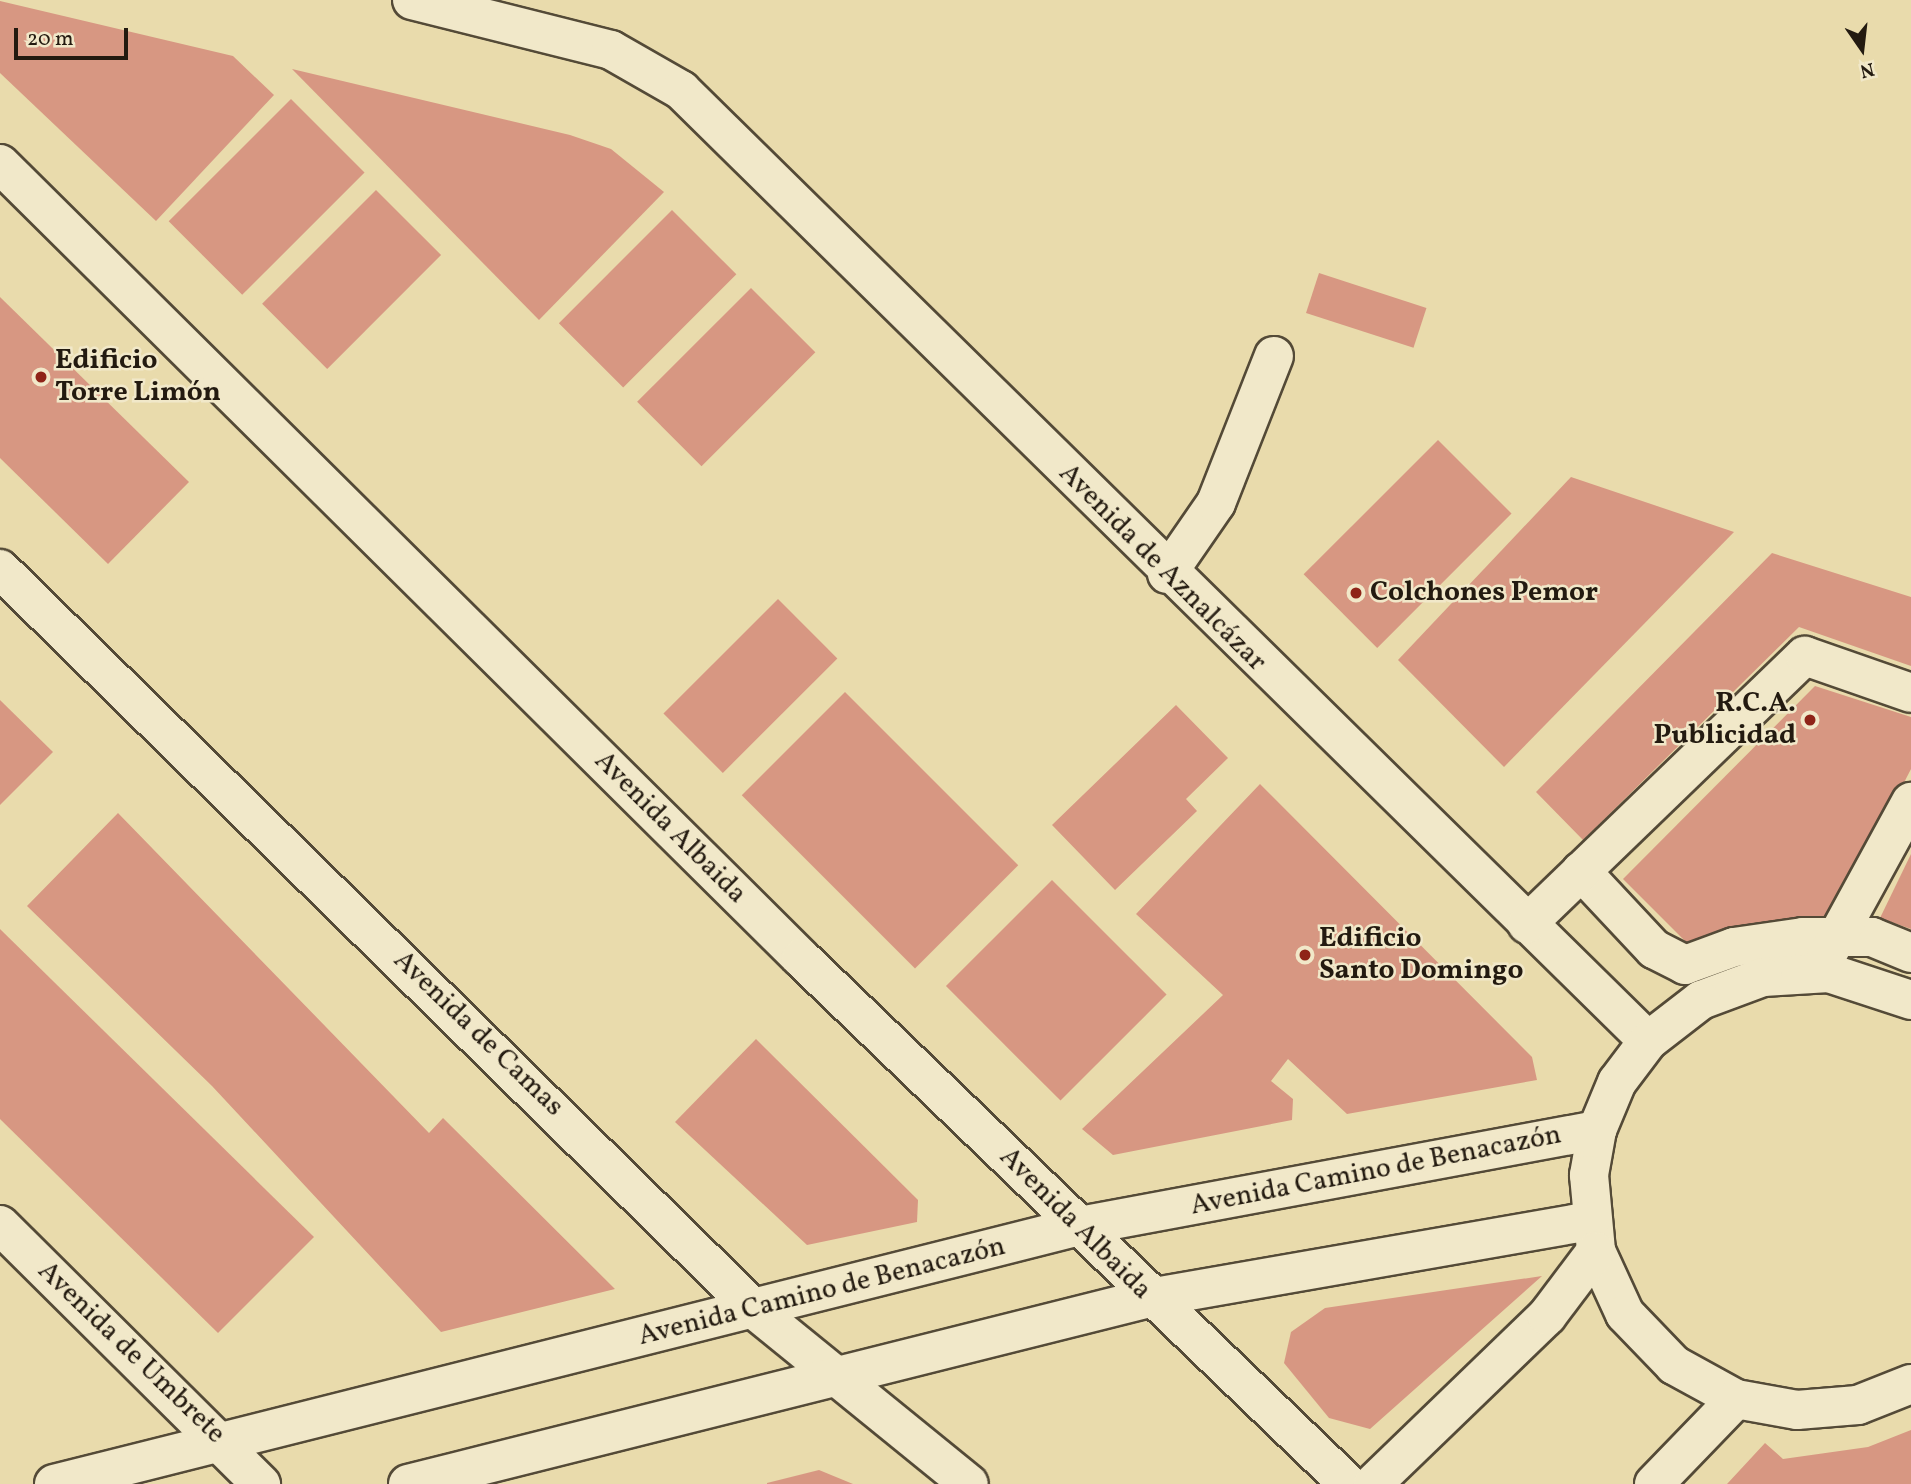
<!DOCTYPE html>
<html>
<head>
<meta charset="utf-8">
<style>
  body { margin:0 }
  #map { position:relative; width:1911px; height:1484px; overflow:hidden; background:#e9dbac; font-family:Vollkorn,serif }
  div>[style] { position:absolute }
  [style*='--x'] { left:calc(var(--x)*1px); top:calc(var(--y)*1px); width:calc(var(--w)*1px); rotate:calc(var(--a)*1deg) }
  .building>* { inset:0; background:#d79782; transform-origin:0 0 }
  .roads { filter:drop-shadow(2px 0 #544a37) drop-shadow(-2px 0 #544a37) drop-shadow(0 2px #544a37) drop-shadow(0 -2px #544a37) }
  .minor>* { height:38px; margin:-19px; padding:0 19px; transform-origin:19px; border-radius:19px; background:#f1e8c9 }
  .dots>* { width:19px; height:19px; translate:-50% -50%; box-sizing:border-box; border:4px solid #f1e8c9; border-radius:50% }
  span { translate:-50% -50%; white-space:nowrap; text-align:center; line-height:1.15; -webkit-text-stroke:5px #f1e8c9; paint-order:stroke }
  .poi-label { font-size:28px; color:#231a10; font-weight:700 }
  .left { translate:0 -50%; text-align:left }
  .right { translate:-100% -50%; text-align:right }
  .street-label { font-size:28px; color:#231a10 }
  .north { position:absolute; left:1827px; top:14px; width:70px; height:70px; -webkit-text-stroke:5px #f1e8c9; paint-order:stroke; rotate:166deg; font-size:19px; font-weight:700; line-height:28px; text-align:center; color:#231a10 }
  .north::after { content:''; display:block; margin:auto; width:24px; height:32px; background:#231a10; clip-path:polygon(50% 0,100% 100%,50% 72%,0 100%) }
  .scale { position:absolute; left:14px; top:28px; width:114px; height:32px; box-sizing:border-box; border:4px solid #231a10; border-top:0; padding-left:9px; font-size:21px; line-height:24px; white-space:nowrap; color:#231a10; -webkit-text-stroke:5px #f1e8c9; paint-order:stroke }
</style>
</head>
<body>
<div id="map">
  <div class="building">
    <i style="clip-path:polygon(0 1px,233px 56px,274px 95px,156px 221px,0 73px)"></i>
    <i style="clip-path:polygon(292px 69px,570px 135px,611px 149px,664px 192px,539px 320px)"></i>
    <i style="left:291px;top:99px;width:104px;height:173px;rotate:45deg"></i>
    <i style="left:376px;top:190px;width:92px;height:161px;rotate:45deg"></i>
    <i style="left:672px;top:210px;width:91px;height:160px;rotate:45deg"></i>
    <i style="left:1319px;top:273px;width:113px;height:42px;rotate:18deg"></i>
    <i style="left:751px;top:288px;width:91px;height:161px;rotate:45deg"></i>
    <i style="clip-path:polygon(0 297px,189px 482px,108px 564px,0 458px)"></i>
    <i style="left:1438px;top:440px;width:104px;height:190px;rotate:45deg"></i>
    <i style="clip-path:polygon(1571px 477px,1734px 532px,1504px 767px,1398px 660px)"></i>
    <i style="clip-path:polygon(1772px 553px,1911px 597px,1911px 666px,1799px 627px,1583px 840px,1536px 792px)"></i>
    <i style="left:778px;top:599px;width:84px;height:162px;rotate:45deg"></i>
    <i style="clip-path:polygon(1815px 686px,1911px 717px,1911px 769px,1835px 917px,1687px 943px,1623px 879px)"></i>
    <i style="left:845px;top:692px;width:245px;height:146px;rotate:45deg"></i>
    <i style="clip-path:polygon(0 700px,53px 752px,0 805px)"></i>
    <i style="clip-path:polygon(1176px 705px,1228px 758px,1186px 799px,1197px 811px,1115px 890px,1052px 825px)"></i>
    <i style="clip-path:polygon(1260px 784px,1532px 1057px,1537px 1080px,1347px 1114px,1288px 1059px,1271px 1081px,1293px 1099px,1292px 1120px,1113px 1155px,1082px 1129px,1223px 995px,1136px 914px)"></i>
    <i style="clip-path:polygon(118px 813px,429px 1133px,443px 1118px,615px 1289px,441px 1332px,212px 1086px,27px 906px)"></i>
    <i style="clip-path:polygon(1911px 854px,1911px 929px,1880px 918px)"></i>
    <i style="left:1052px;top:880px;width:162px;height:150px;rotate:45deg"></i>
    <i style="clip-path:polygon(0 929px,314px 1237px,218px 1333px,0 1119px)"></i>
    <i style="clip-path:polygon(756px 1039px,918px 1200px,917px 1222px,807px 1245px,675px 1122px)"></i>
    <i style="clip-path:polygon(1542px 1276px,1370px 1429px,1329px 1418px,1284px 1363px,1291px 1332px,1325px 1308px)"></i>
    <i style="clip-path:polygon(1911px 1430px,1911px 1484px,1727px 1484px,1765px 1443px,1783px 1459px,1868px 1447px)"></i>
    <i style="clip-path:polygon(819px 1470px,853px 1484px,767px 1484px,767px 1483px)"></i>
  </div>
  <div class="roads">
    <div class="minor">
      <i style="--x:412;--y:0;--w:205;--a:14.1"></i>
      <i style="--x:611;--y:50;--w:81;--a:29.7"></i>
      <i style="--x:681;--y:90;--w:1356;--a:44.52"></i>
      <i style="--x:0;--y:164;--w:1128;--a:44.75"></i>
      <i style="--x:801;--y:958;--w:759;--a:43.88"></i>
      <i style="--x:0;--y:569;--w:1059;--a:44.46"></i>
      <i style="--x:756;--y:1311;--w:274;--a:39.1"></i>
      <i style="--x:1167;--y:574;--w:86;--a:-55.4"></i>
      <i style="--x:1216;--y:503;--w:158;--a:-68.5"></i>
      <i style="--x:1581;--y:871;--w:107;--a:46.9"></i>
      <i style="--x:1654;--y:949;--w:35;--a:27"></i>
      <i style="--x:1685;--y:965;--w:52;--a:-20.2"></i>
      <i style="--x:1734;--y:947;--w:70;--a:-8.2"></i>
      <i style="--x:1803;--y:937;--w:69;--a:0"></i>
      <i style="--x:1872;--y:937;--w:42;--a:22.3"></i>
      <i style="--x:1527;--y:924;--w:386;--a:-44"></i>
      <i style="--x:1805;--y:656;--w:112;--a:19.2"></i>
      <i style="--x:1826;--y:957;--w:177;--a:-61.3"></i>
      <i style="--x:1911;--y:1000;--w:86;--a:-161.8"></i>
      <i style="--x:1829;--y:973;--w:66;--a:176.5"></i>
      <i style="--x:1763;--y:977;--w:66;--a:159.6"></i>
      <i style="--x:1701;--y:1000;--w:67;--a:142.3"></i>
      <i style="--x:1648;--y:1041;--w:51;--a:127.1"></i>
      <i style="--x:1617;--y:1082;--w:52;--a:112.6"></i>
      <i style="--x:1597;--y:1130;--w:46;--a:100.1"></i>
      <i style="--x:1589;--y:1175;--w:76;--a:84.7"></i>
      <i style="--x:1596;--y:1251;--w:69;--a:65.3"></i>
      <i style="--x:1625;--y:1314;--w:71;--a:46.1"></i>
      <i style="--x:1674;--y:1365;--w:71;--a:28.7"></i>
      <i style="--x:1736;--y:1399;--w:62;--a:10.2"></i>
      <i style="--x:1797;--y:1410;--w:61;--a:-4.7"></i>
      <i style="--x:1858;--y:1405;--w:57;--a:-21.6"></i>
      <i style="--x:0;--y:1225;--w:368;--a:44.8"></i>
      <i style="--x:54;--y:1484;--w:1058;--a:-14.12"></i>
      <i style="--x:1080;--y:1226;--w:526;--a:-10.52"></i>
      <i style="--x:408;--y:1484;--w:764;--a:-14.09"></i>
      <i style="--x:1149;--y:1298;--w:448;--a:-9.9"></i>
      <i style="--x:1373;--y:1484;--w:242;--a:-44"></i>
      <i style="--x:1547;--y:1316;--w:81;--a:-53"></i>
      <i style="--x:1654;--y:1484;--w:118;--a:-46"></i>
    </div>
  </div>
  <div class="dots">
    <i style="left:41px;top:377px;background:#8f2418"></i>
    <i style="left:1356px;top:593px;background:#8f2418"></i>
    <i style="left:1810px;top:720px;background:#8f2418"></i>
    <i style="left:1305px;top:955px;background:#8f2418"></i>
  </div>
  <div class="poi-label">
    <span class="left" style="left:55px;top:377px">Edificio<br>Torre Limón</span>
    <span class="left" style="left:1370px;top:593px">Colchones Pemor</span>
    <span class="right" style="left:1796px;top:720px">R.C.A.<br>Publicidad</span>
    <span class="left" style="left:1319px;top:955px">Edificio<br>Santo Domingo</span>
  </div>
  <div class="street-label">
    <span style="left:1162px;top:568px;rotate:45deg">Avenida de Aznalcázar</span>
    <span style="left:670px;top:828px;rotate:45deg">Avenida Albaida</span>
    <span style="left:478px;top:1034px;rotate:44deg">Avenida de Camas</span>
    <span style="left:1376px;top:1171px;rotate:-11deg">Avenida Camino de Benacazón</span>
    <span style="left:1075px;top:1224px;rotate:45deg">Avenida Albaida</span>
    <span style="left:822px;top:1292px;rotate:-14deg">Avenida Camino de Benacazón</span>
    <span style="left:131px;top:1353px;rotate:44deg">Avenida de Umbrete</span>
  </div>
  <div class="north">N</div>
  <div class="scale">20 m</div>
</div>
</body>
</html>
